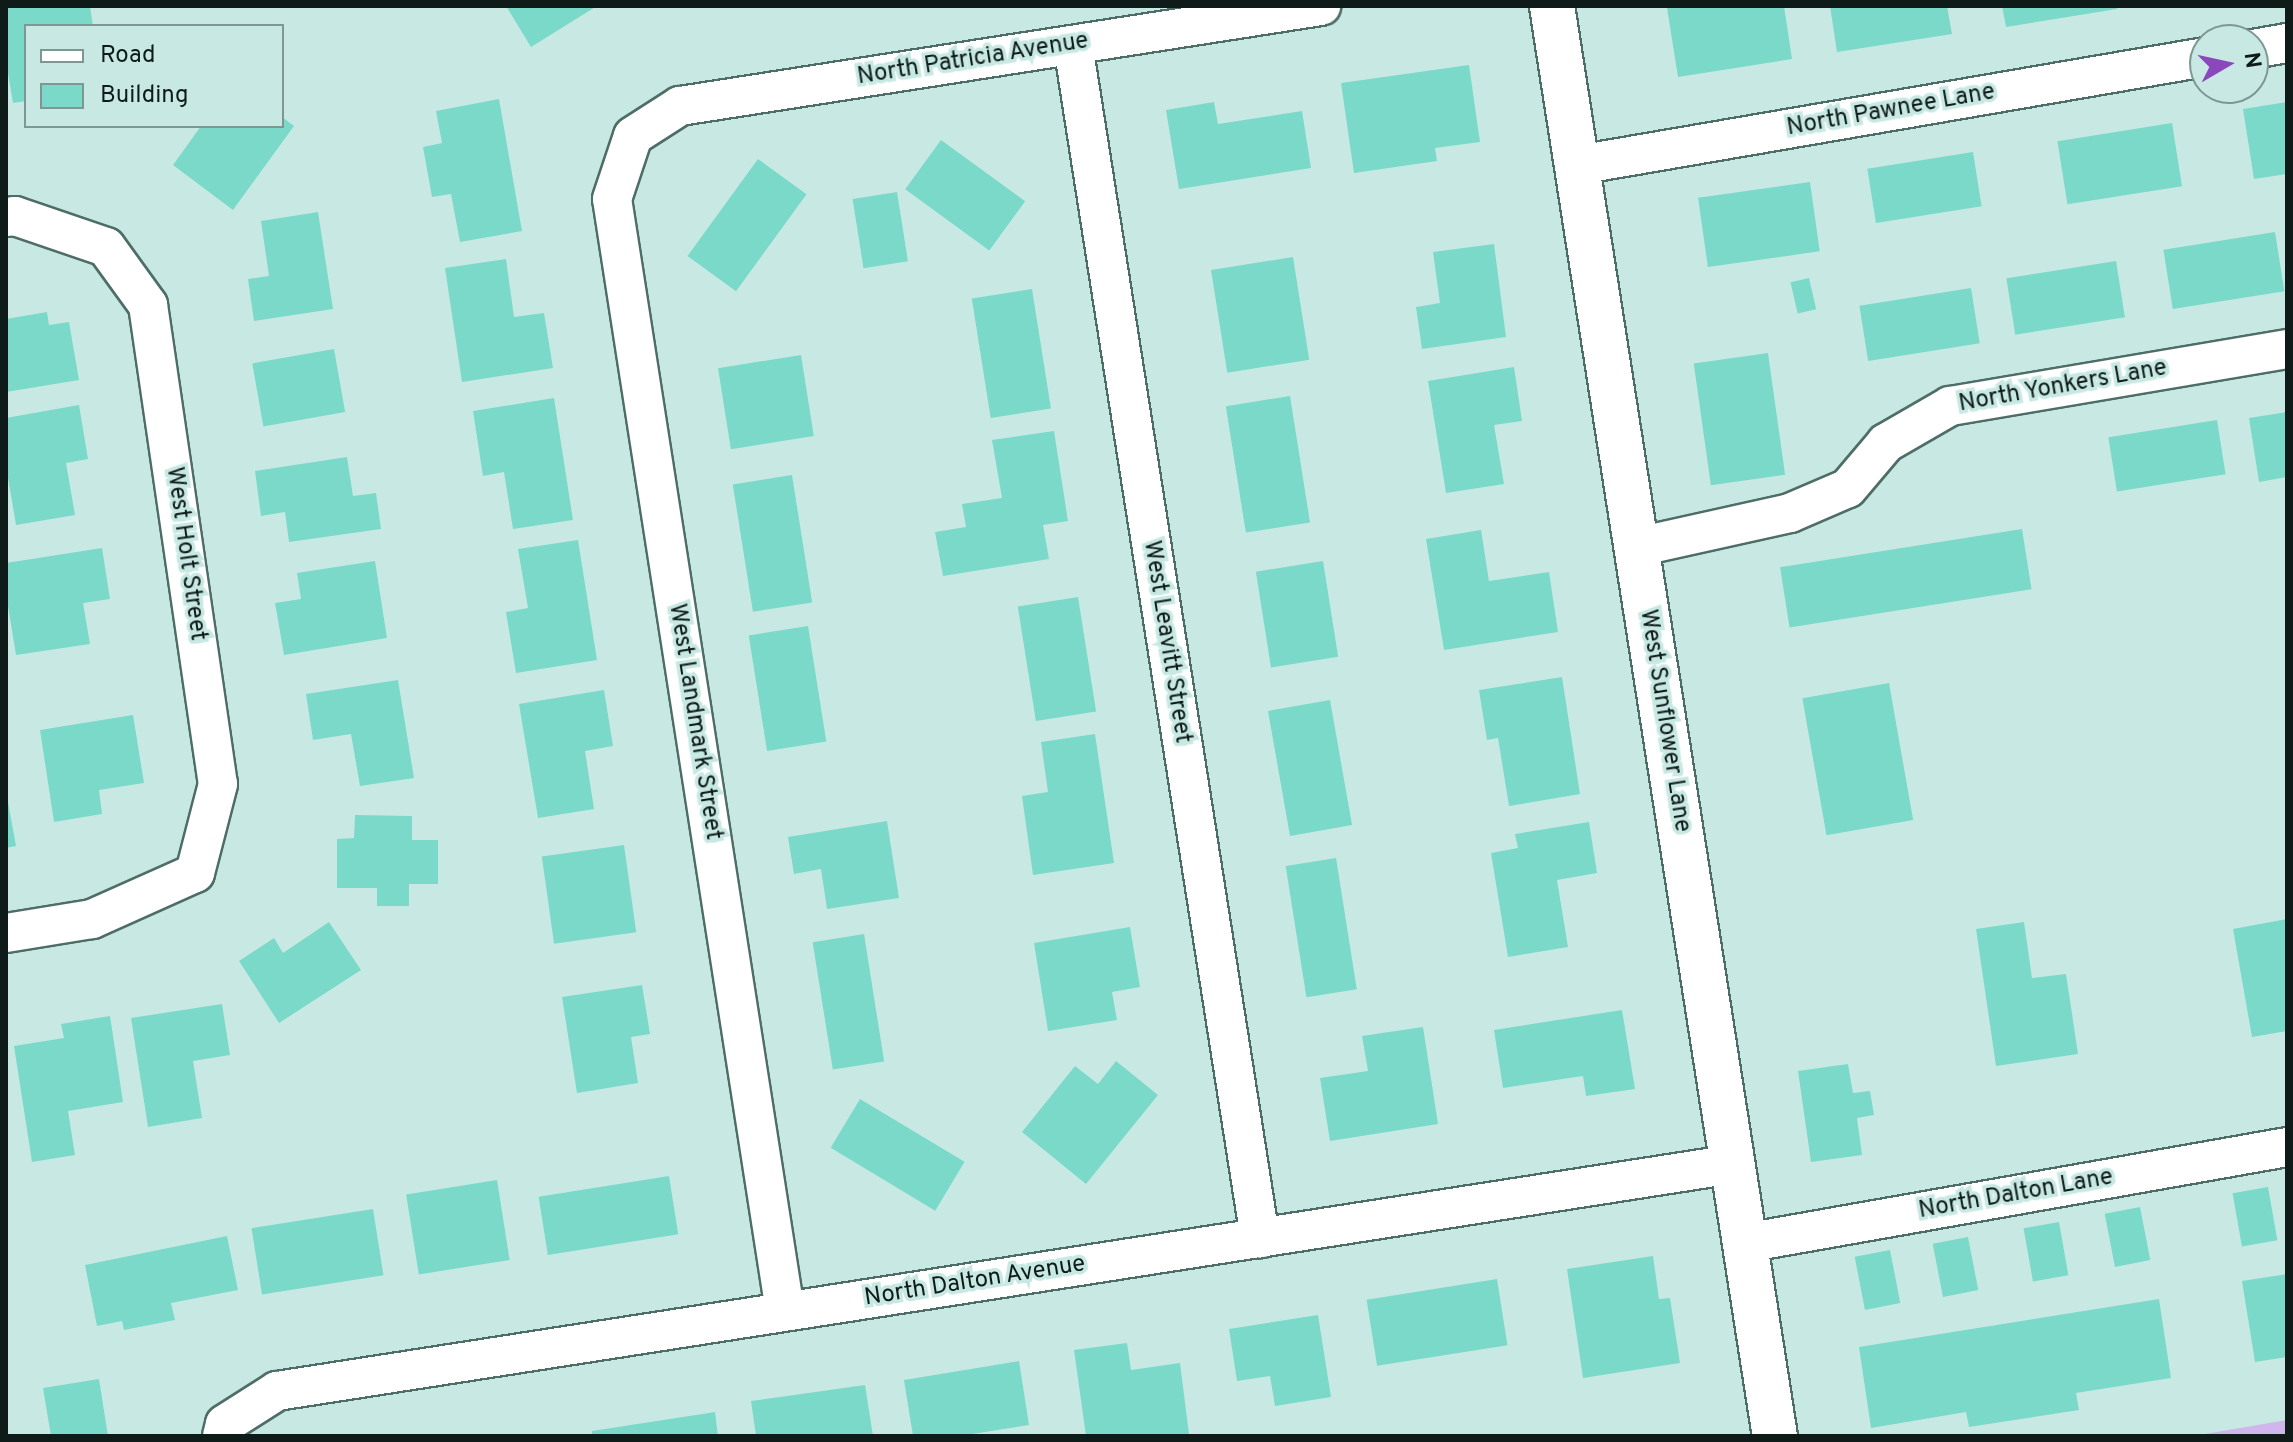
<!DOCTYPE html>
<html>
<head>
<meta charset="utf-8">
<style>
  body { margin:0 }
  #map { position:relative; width:2293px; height:1442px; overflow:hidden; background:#c8e9e3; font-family:Overpass,sans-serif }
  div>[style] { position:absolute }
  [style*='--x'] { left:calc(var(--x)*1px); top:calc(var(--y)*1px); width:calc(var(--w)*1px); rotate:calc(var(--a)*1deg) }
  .green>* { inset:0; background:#d1b5ed }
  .building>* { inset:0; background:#7bd9ca; transform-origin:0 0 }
  .roads { filter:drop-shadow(2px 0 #4f6d67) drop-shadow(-2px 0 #4f6d67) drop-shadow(0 2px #4f6d67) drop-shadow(0 -2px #4f6d67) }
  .minor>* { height:38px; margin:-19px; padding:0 19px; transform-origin:19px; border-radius:19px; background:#fff }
  .tertiary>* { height:44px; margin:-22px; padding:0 22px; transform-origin:22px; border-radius:22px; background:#fff }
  span { translate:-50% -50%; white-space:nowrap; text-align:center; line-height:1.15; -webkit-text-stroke:7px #c8e9e3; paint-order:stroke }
  .street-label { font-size:24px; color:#0f1b19 }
  .frame { position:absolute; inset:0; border:8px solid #0f1b19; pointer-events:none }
  .legend { position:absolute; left:24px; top:24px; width:260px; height:104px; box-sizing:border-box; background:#c8e9e3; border:2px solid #7e9792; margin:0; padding:10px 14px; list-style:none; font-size:24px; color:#0f1b19 }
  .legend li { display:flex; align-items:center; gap:16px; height:40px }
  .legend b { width:40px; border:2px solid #7e9792 }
  .north { position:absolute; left:2189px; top:24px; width:80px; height:80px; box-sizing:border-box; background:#c8e9e3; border:2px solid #7e9792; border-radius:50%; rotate:81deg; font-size:22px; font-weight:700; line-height:32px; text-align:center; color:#0f1b19 }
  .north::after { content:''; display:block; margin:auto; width:28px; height:36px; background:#8a48bc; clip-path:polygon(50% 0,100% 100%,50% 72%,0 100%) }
</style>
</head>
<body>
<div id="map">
  <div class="green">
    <i style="clip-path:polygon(2287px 1420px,2287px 1436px,2193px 1436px)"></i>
  </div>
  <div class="building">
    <i style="clip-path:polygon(6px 6px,90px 6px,93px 26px,26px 26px,26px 101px,13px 103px,6px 61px)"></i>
    <i style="clip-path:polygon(506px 6px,597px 6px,531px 47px)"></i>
    <i style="clip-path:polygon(1681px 6px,1784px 6px,1792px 59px,1678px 77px,1667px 8px)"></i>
    <i style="clip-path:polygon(1830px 6px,1947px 6px,1952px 34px,1837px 52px)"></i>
    <i style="clip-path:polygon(2002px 6px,2116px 6px,2117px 9px,2006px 27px)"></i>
    <i style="clip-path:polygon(1469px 65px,1480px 142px,1435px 148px,1437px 161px,1354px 173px,1341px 83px)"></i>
    <i style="clip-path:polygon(499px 99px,522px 231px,460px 242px,451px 194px,432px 197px,423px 147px,442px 143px,436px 111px)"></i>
    <i style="clip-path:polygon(1214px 102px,1218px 124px,1302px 111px,1311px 168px,1179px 189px,1166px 110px)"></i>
    <i style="clip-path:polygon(2287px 102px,2287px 174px,2254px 179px,2243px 109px)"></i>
    <i style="clip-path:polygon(282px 117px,294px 126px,233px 210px,173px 165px,201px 126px,282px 126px)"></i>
    <i style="left:2172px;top:123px;width:64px;height:116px;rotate:81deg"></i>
    <i style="left:941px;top:140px;width:104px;height:61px;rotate:36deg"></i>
    <i style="left:1973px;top:152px;width:55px;height:107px;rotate:81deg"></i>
    <i style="left:758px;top:159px;width:60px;height:120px;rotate:36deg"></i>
    <i style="left:1810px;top:182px;width:70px;height:113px;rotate:82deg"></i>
    <i style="left:897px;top:192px;width:70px;height:45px;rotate:81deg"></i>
    <i style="clip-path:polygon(318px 212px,333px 309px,254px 321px,248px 279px,269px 276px,261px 221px)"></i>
    <i style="left:2275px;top:232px;width:60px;height:113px;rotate:81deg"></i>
    <i style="clip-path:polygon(1494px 244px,1506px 337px,1422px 349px,1416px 307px,1440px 303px,1433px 252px)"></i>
    <i style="left:1293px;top:257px;width:104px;height:83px;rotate:81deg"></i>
    <i style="clip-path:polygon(506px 259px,514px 317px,544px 313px,553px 368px,462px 382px,445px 268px)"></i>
    <i style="left:2116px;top:261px;width:57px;height:111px;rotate:81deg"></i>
    <i style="left:1809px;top:278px;width:32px;height:19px;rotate:77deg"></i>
    <i style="left:1971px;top:288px;width:56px;height:113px;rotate:81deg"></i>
    <i style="left:1032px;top:289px;width:121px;height:61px;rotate:81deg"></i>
    <i style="clip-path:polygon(47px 312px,49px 325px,69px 322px,79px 380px,6px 392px,6px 319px)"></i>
    <i style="left:334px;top:349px;width:64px;height:83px;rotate:80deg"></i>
    <i style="left:1768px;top:353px;width:123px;height:75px;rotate:82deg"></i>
    <i style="left:801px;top:355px;width:82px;height:84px;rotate:81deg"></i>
    <i style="clip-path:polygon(1514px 367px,1522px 421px,1494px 425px,1504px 484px,1446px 493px,1428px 381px)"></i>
    <i style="left:1290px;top:396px;width:128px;height:65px;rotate:81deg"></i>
    <i style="clip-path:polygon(554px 398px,573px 520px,513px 529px,504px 472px,483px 476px,473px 411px)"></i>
    <i style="clip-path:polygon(79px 405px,88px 459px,66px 463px,75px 515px,16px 525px,6px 466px,6px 418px)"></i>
    <i style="clip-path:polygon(2287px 412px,2287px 477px,2259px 482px,2249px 418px)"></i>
    <i style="left:2217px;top:420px;width:55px;height:110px;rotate:81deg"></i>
    <i style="clip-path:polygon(1054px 431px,1068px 521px,1043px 525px,1049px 559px,943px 576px,935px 532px,966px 527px,962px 504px,1002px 498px,992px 440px)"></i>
    <i style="clip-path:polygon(347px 457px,353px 496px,376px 493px,381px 529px,289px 542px,285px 512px,261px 516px,255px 471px)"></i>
    <i style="left:792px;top:475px;width:129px;height:60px;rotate:81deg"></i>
    <i style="left:2022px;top:529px;width:61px;height:245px;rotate:81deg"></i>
    <i style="clip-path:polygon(1481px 530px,1489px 581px,1549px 572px,1558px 632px,1444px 650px,1426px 539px)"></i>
    <i style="clip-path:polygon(578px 540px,597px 660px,516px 673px,506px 612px,528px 608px,518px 549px)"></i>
    <i style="clip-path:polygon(102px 548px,110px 599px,83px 603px,90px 644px,16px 655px,6px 594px,6px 563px)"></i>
    <i style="clip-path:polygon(375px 561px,387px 638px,284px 655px,275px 603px,301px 599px,297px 573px)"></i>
    <i style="left:1323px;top:561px;width:97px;height:68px;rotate:81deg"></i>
    <i style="left:1078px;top:597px;width:116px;height:61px;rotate:81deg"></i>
    <i style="left:808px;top:626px;width:117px;height:60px;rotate:81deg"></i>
    <i style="clip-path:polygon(1562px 677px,1580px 794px,1509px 806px,1498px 738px,1487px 740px,1479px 690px)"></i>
    <i style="clip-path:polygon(398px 680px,414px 778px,360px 786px,351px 734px,313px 740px,306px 694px)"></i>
    <i style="left:1889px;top:683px;width:139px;height:88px;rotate:80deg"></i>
    <i style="clip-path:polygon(604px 690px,613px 746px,585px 751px,594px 809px,538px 818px,519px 704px)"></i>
    <i style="left:1330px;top:700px;width:127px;height:63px;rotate:80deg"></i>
    <i style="clip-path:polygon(133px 715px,144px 783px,99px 790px,102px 814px,54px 822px,40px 730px)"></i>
    <i style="clip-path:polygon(1095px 734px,1114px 863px,1033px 875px,1022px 796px,1048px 792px,1041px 742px)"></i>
    <i style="clip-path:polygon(6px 791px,16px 846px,6px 848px)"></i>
    <i style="clip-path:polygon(355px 815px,412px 816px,412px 840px,438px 840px,438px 884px,409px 884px,409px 906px,377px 906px,377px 888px,337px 888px,337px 839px,354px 838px)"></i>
    <i style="clip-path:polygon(887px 821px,899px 898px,827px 909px,821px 869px,794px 874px,788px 837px)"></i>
    <i style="clip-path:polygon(1589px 822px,1597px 873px,1557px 880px,1568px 947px,1508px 957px,1491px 853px,1518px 848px,1515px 834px)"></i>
    <i style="left:624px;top:845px;width:88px;height:83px;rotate:82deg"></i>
    <i style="left:1336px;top:858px;width:133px;height:51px;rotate:81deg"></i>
    <i style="clip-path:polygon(2287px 919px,2287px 1031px,2252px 1037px,2233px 929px)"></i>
    <i style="clip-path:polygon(329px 922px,361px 970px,279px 1023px,239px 961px,274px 938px,283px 953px)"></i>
    <i style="clip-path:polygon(2024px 922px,2032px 978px,2066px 974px,2078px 1054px,1996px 1066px,1976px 929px)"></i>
    <i style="clip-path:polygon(1130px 927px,1140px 987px,1112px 992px,1117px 1020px,1048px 1031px,1034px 943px)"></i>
    <i style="left:864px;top:934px;width:129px;height:52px;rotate:81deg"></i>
    <i style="clip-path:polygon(642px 985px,650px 1034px,631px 1037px,638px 1083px,577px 1093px,562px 997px)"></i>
    <i style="clip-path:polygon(222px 1004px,230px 1055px,193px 1061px,202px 1118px,148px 1127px,131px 1018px)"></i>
    <i style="clip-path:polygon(1622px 1010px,1635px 1089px,1586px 1096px,1583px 1076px,1503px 1088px,1494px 1030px)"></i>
    <i style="clip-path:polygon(110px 1016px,123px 1102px,68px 1111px,75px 1155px,32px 1162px,14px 1046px,64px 1038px,61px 1024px)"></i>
    <i style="clip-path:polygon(1423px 1027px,1438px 1124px,1330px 1141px,1320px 1078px,1368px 1071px,1362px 1036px)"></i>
    <i style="clip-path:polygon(1116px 1061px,1158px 1095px,1086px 1184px,1022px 1132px,1075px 1066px,1098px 1084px)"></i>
    <i style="clip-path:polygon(1848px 1064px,1853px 1093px,1870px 1091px,1874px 1115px,1857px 1118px,1862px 1155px,1811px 1162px,1798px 1071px)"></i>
    <i style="left:860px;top:1099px;width:122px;height:57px;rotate:31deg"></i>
    <i style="left:669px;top:1176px;width:59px;height:132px;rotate:81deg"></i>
    <i style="left:497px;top:1180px;width:81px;height:92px;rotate:81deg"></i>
    <i style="left:2268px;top:1187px;width:54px;height:36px;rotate:80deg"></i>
    <i style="left:2140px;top:1207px;width:54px;height:36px;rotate:79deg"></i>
    <i style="left:373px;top:1209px;width:67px;height:123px;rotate:81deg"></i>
    <i style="left:2059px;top:1222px;width:54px;height:36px;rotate:80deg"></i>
    <i style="clip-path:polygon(227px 1236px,238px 1290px,171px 1303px,175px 1320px,124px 1330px,122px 1321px,97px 1326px,85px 1265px)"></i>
    <i style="left:1968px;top:1237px;width:54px;height:36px;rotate:79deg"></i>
    <i style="left:1890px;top:1250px;width:54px;height:36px;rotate:79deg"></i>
    <i style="clip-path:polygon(1653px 1256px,1659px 1299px,1670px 1298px,1680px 1363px,1583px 1378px,1567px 1269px)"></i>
    <i style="clip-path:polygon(2287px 1274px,2287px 1357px,2255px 1362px,2242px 1281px)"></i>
    <i style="left:1497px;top:1279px;width:67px;height:132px;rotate:81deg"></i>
    <i style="clip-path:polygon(2159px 1299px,2171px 1378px,2076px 1393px,2079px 1410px,1969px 1427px,1966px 1412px,1871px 1428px,1859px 1347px)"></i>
    <i style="clip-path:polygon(1318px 1315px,1331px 1397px,1275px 1406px,1270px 1376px,1237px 1381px,1229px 1329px)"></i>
    <i style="clip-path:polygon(1127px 1343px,1131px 1370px,1180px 1363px,1189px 1434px,1086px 1436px,1074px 1350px)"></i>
    <i style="clip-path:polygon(1019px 1361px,1029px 1425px,960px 1436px,913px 1436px,904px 1380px)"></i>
    <i style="clip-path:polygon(99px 1379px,108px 1436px,51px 1436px,43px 1388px)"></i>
    <i style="clip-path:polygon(865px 1385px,873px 1436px,756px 1436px,751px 1401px)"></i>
    <i style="clip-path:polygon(715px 1412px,718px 1436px,592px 1436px,592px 1431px)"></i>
  </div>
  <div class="roads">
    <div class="minor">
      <i style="--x:1073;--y:45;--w:1208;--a:81.09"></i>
      <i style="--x:2253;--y:49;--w:35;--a:-10"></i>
      <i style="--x:1578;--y:165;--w:636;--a:-9.77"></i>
      <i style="--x:6;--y:217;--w:9;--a:-6"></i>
      <i style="--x:15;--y:216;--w:96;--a:18.8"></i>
      <i style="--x:106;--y:247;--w:72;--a:54.1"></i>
      <i style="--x:148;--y:305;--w:484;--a:81.7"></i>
      <i style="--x:218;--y:784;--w:92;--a:104.5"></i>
      <i style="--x:195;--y:873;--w:113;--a:155.9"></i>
      <i style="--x:92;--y:919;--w:87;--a:170.8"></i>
      <i style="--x:1637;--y:547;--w:157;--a:-12.5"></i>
      <i style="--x:1790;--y:513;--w:63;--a:-23.3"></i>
      <i style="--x:1848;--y:488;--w:59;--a:-49.8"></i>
      <i style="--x:1886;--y:443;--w:74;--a:-30"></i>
      <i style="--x:1950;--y:406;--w:342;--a:-9.6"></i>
      <i style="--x:1745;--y:1243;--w:550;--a:-10.04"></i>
      <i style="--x:785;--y:1311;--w:1125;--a:-98.84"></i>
      <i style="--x:612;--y:199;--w:66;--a:-71.6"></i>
      <i style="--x:633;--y:136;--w:56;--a:-32.6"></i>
      <i style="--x:680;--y:106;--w:649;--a:-8.87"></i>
      <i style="--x:222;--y:1436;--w:12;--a:-76"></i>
      <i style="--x:225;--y:1424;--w:62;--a:-32.4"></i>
      <i style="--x:277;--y:1391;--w:1474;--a:-8.86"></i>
    </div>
    <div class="tertiary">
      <i style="--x:1552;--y:6;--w:1447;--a:81.14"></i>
    </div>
  </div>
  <div class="street-label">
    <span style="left:973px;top:60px;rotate:-9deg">North Patricia Avenue</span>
    <span style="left:1891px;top:111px;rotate:-10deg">North Pawnee Lane</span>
    <span style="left:2063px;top:387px;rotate:-10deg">North Yonkers Lane</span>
    <span style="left:185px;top:554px;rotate:82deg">West Holt Street</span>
    <span style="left:1166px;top:642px;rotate:81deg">West Leavitt Street</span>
    <span style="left:1664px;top:721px;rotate:81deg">West Sunflower Lane</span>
    <span style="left:694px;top:722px;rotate:81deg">West Landmark Street</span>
    <span style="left:2016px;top:1195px;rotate:-10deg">North Dalton Lane</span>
    <span style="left:975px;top:1282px;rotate:-9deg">North Dalton Avenue</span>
  </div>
  <div class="frame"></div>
  <ul class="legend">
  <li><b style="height:10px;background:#fff"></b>Road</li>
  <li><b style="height:22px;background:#7bd9ca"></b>Building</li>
  </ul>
  <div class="north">N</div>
</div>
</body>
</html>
